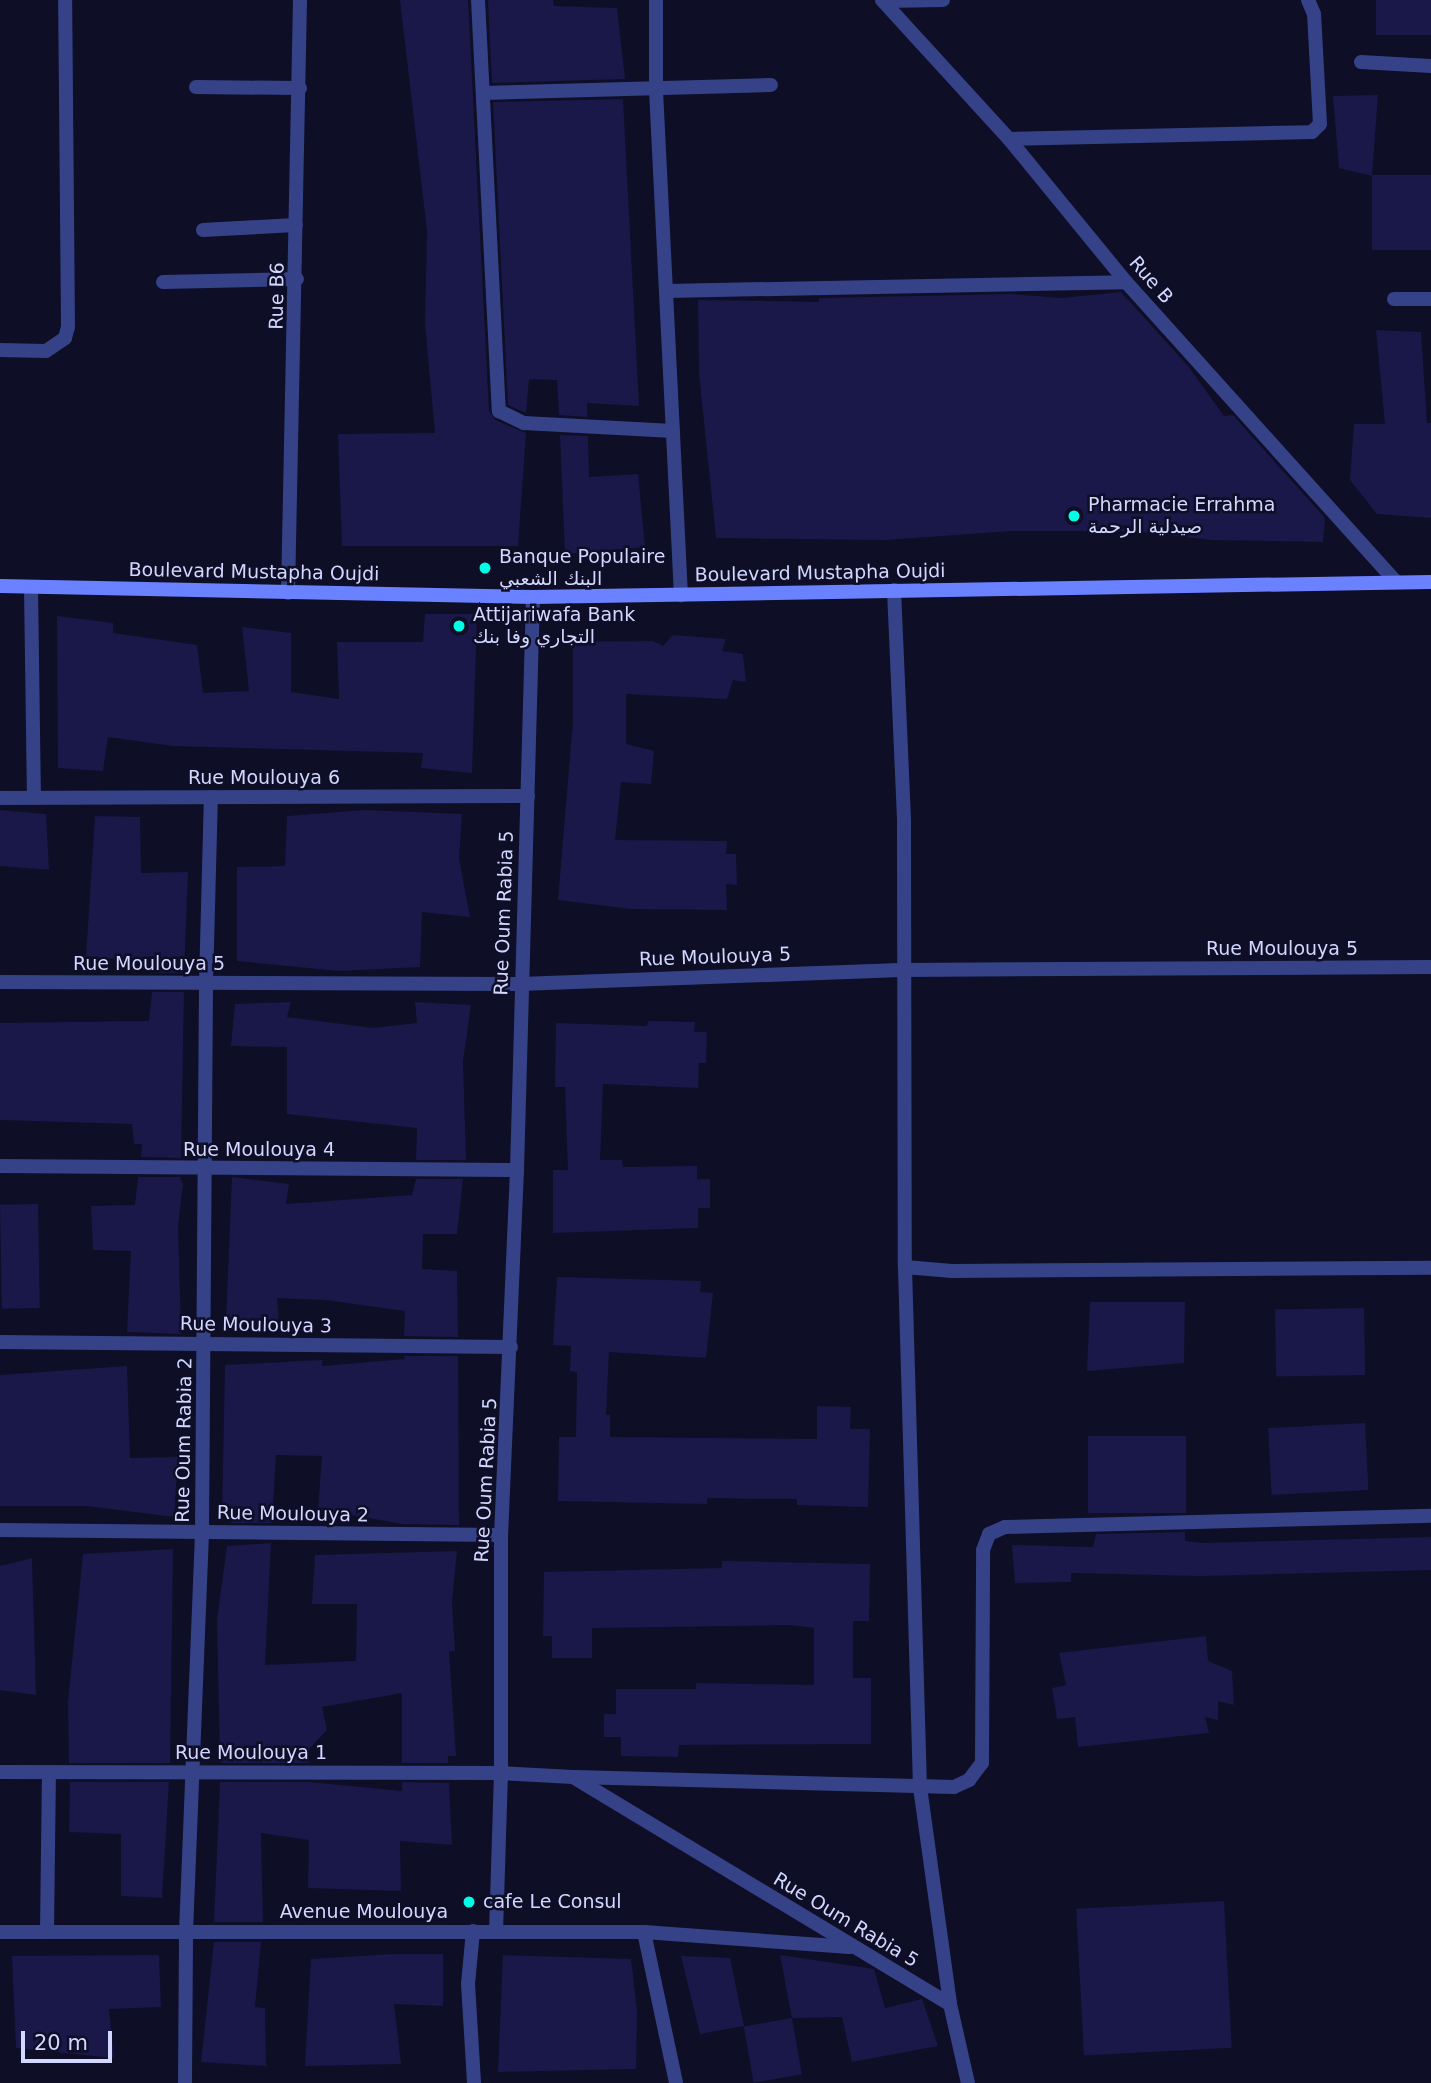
<!DOCTYPE html>
<html>
<head>
<meta charset="utf-8">
<style>
  body { margin:0 }
  #map { position:relative; width:1431px; height:2083px; overflow:hidden; background:#0e0e26; font-family:"DejaVu Sans",Cairo,sans-serif }
  div>[style] { position:absolute }
  [style*='--x'] { left:calc(var(--x)*1px); top:calc(var(--y)*1px); width:calc(var(--w)*1px); rotate:calc(var(--a)*1deg) }
  .building>* { inset:0; background:#191848; transform-origin:0 0 }
  .street>* { height:14px; margin:-7px; padding:0 7px; transform-origin:7px; border-radius:7px; background:#364288 }
  .secondary>* { height:14px; margin:-7px; padding:0 7px; transform-origin:7px; border-radius:7px; background:#6a82ff }
  .dots>* { width:19px; height:19px; translate:-50% -50%; box-sizing:border-box; border:4px solid #0e0e26; border-radius:50% }
  span { translate:-50% -50%; white-space:nowrap; text-align:center; line-height:1.15; -webkit-text-stroke:5px #0e0e26; paint-order:stroke }
  .street-label { font-size:19px; color:#d3d6ff }
  .poi-label { font-size:19px; color:#d3d6ff }
  .left { translate:0 -50%; text-align:left }
  .scale { position:absolute; left:21px; top:2031px; width:91px; height:32px; box-sizing:border-box; border:4px solid #d3d6ff; border-top:0; padding-left:9px; font-size:21px; line-height:24px; white-space:nowrap; color:#d3d6ff; -webkit-text-stroke:5px #0e0e26; paint-order:stroke }
</style>
</head>
<body>
<div id="map">
  <div class="building">
    <i style="clip-path:polygon(400px 0,468px 0,489px 411px,495px 420px,526px 433px,518px 546px,342px 546px,338px 434px,435px 433px,425px 324px,427px 231px)"></i>
    <i style="clip-path:polygon(488px 0,553px 0,554px 6px,617px 8px,625px 79px,492px 83px)"></i>
    <i style="left:1376px;top:0;width:55px;height:35px"></i>
    <i style="clip-path:polygon(1378px 95px,1372px 176px,1339px 168px,1333px 96px)"></i>
    <i style="clip-path:polygon(623px 99px,639px 406px,587px 403px,587px 417px,559px 415px,557px 380px,529px 379px,526px 413px,508px 405px,493px 102px)"></i>
    <i style="left:1431px;top:175px;width:75px;height:59px;rotate:90deg"></i>
    <i style="clip-path:polygon(1121px 292px,1188px 366px,1224px 416px,1233px 415px,1325px 518px,1323px 542px,1212px 540px,1131px 531px,1012px 531px,885px 540px,716px 538px,699px 373px,698px 300px,819px 302px,819px 298px,1011px 294px,1062px 298px)"></i>
    <i style="clip-path:polygon(1376px 330px,1421px 332px,1427px 423px,1431px 423px,1431px 518px,1377px 514px,1350px 480px,1354px 424px,1385px 424px)"></i>
    <i style="clip-path:polygon(560px 435px,588px 436px,589px 477px,638px 474px,645px 547px,565px 554px)"></i>
    <i style="clip-path:polygon(425px 614px,477px 614px,472px 773px,421px 768px,423px 753px,173px 746px,108px 737px,103px 771px,58px 768px,57px 616px,113px 623px,113px 633px,197px 645px,203px 693px,249px 691px,242px 627px,291px 633px,291px 692px,339px 699px,337px 642px,423px 642px)"></i>
    <i style="clip-path:polygon(673px 635px,726px 639px,722px 651px,743px 654px,746px 682px,733px 680px,727px 699px,626px 694px,626px 744px,654px 751px,651px 784px,621px 782px,615px 840px,727px 841px,726px 854px,736px 854px,737px 885px,726px 884px,727px 910px,631px 909px,558px 900px,573px 721px,573px 642px,653px 641px,663px 646px)"></i>
    <i style="clip-path:polygon(0 810px,46px 814px,49px 870px,0 866px)"></i>
    <i style="clip-path:polygon(364px 810px,462px 814px,459px 859px,470px 917px,422px 912px,420px 967px,339px 971px,237px 961px,237px 867px,285px 866px,287px 816px)"></i>
    <i style="clip-path:polygon(95px 816px,140px 817px,141px 873px,188px 872px,184px 973px,153px 973px,155px 961px,86px 957px)"></i>
    <i style="clip-path:polygon(152px 992px,184px 992px,181px 1158px,141px 1157px,142px 1144px,134px 1144px,132px 1124px,0 1120px,0 1023px,149px 1021px)"></i>
    <i style="clip-path:polygon(291px 1002px,287px 1017px,373px 1028px,417px 1023px,415px 1002px,471px 1005px,463px 1061px,466px 1160px,416px 1160px,417px 1128px,287px 1114px,287px 1047px,231px 1046px,235px 1004px)"></i>
    <i style="clip-path:polygon(648px 1021px,695px 1022px,694px 1032px,707px 1032px,706px 1063px,699px 1063px,698px 1088px,603px 1084px,600px 1160px,622px 1160px,623px 1167px,697px 1166px,697px 1179px,710px 1179px,710px 1208px,698px 1208px,698px 1228px,553px 1233px,553px 1170px,568px 1170px,565px 1087px,555px 1087px,556px 1023px,647px 1026px)"></i>
    <i style="clip-path:polygon(138px 1177px,180px 1177px,183px 1185px,178px 1225px,181px 1334px,127px 1332px,131px 1251px,93px 1250px,91px 1206px,135px 1205px)"></i>
    <i style="clip-path:polygon(232px 1177px,289px 1184px,286px 1204px,412px 1195px,416px 1179px,463px 1179px,457px 1234px,423px 1234px,422px 1269px,457px 1271px,458px 1337px,404px 1336px,405px 1311px,325px 1300px,277px 1298px,279px 1324px,226px 1321px)"></i>
    <i style="left:38px;top:1204px;width:104px;height:38px;rotate:89deg"></i>
    <i style="clip-path:polygon(557px 1277px,701px 1281px,700px 1292px,713px 1293px,706px 1358px,609px 1352px,606px 1415px,610px 1415px,610px 1437px,817px 1439px,817px 1406px,851px 1407px,850px 1429px,870px 1429px,868px 1507px,797px 1505px,797px 1499px,707px 1498px,707px 1504px,558px 1501px,559px 1437px,576px 1437px,577px 1372px,570px 1371px,571px 1346px,553px 1345px)"></i>
    <i style="clip-path:polygon(1090px 1302px,1185px 1302px,1184px 1363px,1087px 1371px)"></i>
    <i style="left:1364px;top:1308px;width:67px;height:89px;rotate:89deg"></i>
    <i style="clip-path:polygon(404px 1356px,458px 1356px,459px 1525px,402px 1524px,318px 1509px,322px 1456px,276px 1455px,272px 1523px,231px 1523px,231px 1516px,222px 1516px,225px 1365px,322px 1360px,322px 1366px,405px 1359px)"></i>
    <i style="clip-path:polygon(127px 1366px,130px 1458px,178px 1457px,174px 1517px,87px 1506px,0 1506px,0 1375px)"></i>
    <i style="left:1365px;top:1423px;width:67px;height:97px;rotate:87deg"></i>
    <i style="left:1186px;top:1436px;width:77px;height:98px;rotate:90deg"></i>
    <i style="clip-path:polygon(1185px 1532px,1185px 1541px,1202px 1543px,1431px 1537px,1431px 1570px,1200px 1576px,1071px 1573px,1071px 1582px,1015px 1583px,1012px 1545px,1093px 1547px,1096px 1534px)"></i>
    <i style="clip-path:polygon(271px 1543px,265px 1665px,356px 1661px,357px 1604px,312px 1604px,315px 1555px,457px 1551px,452px 1601px,455px 1651px,449px 1651px,456px 1756px,448px 1756px,448px 1763px,402px 1763px,402px 1693px,322px 1707px,327px 1730px,309px 1749px,309px 1763px,220px 1763px,217px 1620px,227px 1546px)"></i>
    <i style="clip-path:polygon(173px 1549px,170px 1763px,69px 1763px,68px 1702px,83px 1554px)"></i>
    <i style="clip-path:polygon(32px 1558px,36px 1695px,0 1690px,0 1566px)"></i>
    <i style="clip-path:polygon(722px 1561px,870px 1564px,869px 1621px,853px 1621px,853px 1678px,871px 1678px,871px 1744px,679px 1745px,678px 1757px,621px 1756px,621px 1737px,604px 1737px,604px 1714px,616px 1714px,616px 1689px,696px 1689px,696px 1683px,814px 1685px,814px 1628px,790px 1625px,592px 1628px,592px 1658px,552px 1658px,552px 1636px,543px 1636px,544px 1572px,722px 1568px)"></i>
    <i style="clip-path:polygon(1206px 1636px,1208px 1661px,1232px 1671px,1234px 1705px,1218px 1701px,1218px 1720px,1205px 1717px,1209px 1733px,1078px 1747px,1075px 1717px,1057px 1719px,1052px 1688px,1066px 1685px,1059px 1653px)"></i>
    <i style="clip-path:polygon(70px 1782px,169px 1782px,162px 1898px,121px 1896px,121px 1834px,69px 1832px)"></i>
    <i style="clip-path:polygon(220px 1782px,309px 1782px,402px 1791px,402px 1782px,449px 1783px,452px 1845px,400px 1841px,401px 1891px,308px 1888px,309px 1840px,261px 1833px,263px 1922px,214px 1922px)"></i>
    <i style="left:1224px;top:1901px;width:147px;height:148px;rotate:87deg"></i>
    <i style="clip-path:polygon(214px 1942px,261px 1942px,255px 2007px,265px 2008px,266px 2066px,201px 2062px)"></i>
    <i style="clip-path:polygon(393px 1954px,443px 1954px,443px 2006px,394px 2004px,401px 2064px,305px 2066px,311px 1959px)"></i>
    <i style="clip-path:polygon(159px 1955px,161px 2007px,109px 2009px,114px 2058px,16px 2048px,12px 1956px)"></i>
    <i style="clip-path:polygon(503px 1955px,631px 1959px,637px 2011px,636px 2069px,498px 2072px)"></i>
    <i style="clip-path:polygon(780px 1955px,874px 1969px,885px 2008px,922px 1999px,938px 2046px,852px 2062px,842px 2017px,792px 2018px)"></i>
    <i style="clip-path:polygon(681px 1956px,730px 1958px,744px 2026px,700px 2034px)"></i>
    <i style="left:792px;top:2018px;width:57px;height:49px;rotate:80deg"></i>
  </div>
  <div class="street">
    <i style="--x:478;--y:0;--w:412;--a:87.1"></i>
    <i style="--x:499;--y:411;--w:28;--a:26"></i>
    <i style="--x:524;--y:423;--w:149;--a:3.1"></i>
    <i style="--x:656;--y:0;--w:90;--a:90"></i>
    <i style="--x:656;--y:90;--w:506;--a:87.17"></i>
    <i style="--x:882;--y:0;--w:188;--a:47.6"></i>
    <i style="--x:1009;--y:139;--w:185;--a:50.7"></i>
    <i style="--x:1126;--y:282;--w:402;--a:48"></i>
    <i style="--x:884;--y:1;--w:59;--a:-1"></i>
    <i style="--x:1361;--y:62;--w:70;--a:3.3"></i>
    <i style="--x:196;--y:87;--w:104;--a:0.6"></i>
    <i style="--x:483;--y:93;--w:288;--a:-1.6"></i>
    <i style="--x:1009;--y:139;--w:303;--a:-1.3"></i>
    <i style="--x:1312;--y:132;--w:11;--a:-45"></i>
    <i style="--x:1320;--y:124;--w:110;--a:-93.1"></i>
    <i style="--x:1314;--y:14;--w:15;--a:-113"></i>
    <i style="--x:203;--y:230;--w:93;--a:-3.1"></i>
    <i style="--x:163;--y:282;--w:134;--a:-1.3"></i>
    <i style="--x:666;--y:291;--w:460;--a:-1.1"></i>
    <i style="--x:1394;--y:299;--w:37;--a:0"></i>
    <i style="--x:0;--y:350;--w:46;--a:1.2"></i>
    <i style="--x:46;--y:351;--w:23;--a:-34"></i>
    <i style="--x:65;--y:338;--w:11;--a:-75"></i>
    <i style="--x:68;--y:327;--w:327;--a:-90.5"></i>
    <i style="--x:31;--y:587;--w:210;--a:89.2"></i>
    <i style="--x:894;--y:590;--w:233;--a:87.5"></i>
    <i style="--x:904;--y:823;--w:444;--a:89.9"></i>
    <i style="--x:905;--y:1267;--w:520;--a:88.35"></i>
    <i style="--x:920;--y:1787;--w:219;--a:82.1"></i>
    <i style="--x:950;--y:2004;--w:81;--a:77.2"></i>
    <i style="--x:288;--y:593;--w:593;--a:-88.84"></i>
    <i style="--x:533;--y:597;--w:573;--a:91.6"></i>
    <i style="--x:517;--y:1170;--w:365;--a:92.5"></i>
    <i style="--x:501;--y:1535;--w:238;--a:90"></i>
    <i style="--x:501;--y:1773;--w:72;--a:3.2"></i>
    <i style="--x:573;--y:1777;--w:440;--a:31.1"></i>
    <i style="--x:0;--y:798;--w:528;--a:-0.22"></i>
    <i style="--x:0;--y:982;--w:520;--a:0.22"></i>
    <i style="--x:520;--y:984;--w:381;--a:-2.1"></i>
    <i style="--x:901;--y:970;--w:530;--a:-0.32"></i>
    <i style="--x:0;--y:1166;--w:517;--a:0.44"></i>
    <i style="--x:905;--y:1267;--w:47;--a:4.9"></i>
    <i style="--x:952;--y:1271;--w:479;--a:-0.4"></i>
    <i style="--x:0;--y:1342;--w:511;--a:0.56"></i>
    <i style="--x:0;--y:1530;--w:501;--a:0.57"></i>
    <i style="--x:0;--y:1772;--w:501;--a:0.11"></i>
    <i style="--x:501;--y:1773;--w:158;--a:91.8"></i>
    <i style="--x:575;--y:1777;--w:379;--a:1.5"></i>
    <i style="--x:954;--y:1787;--w:17;--a:-25"></i>
    <i style="--x:969;--y:1780;--w:21;--a:-53"></i>
    <i style="--x:982;--y:1763;--w:213;--a:-89.7"></i>
    <i style="--x:983;--y:1550;--w:17;--a:-69"></i>
    <i style="--x:989;--y:1534;--w:17;--a:-24"></i>
    <i style="--x:1005;--y:1527;--w:426;--a:-1.5"></i>
    <i style="--x:473;--y:1931;--w:53;--a:95.4"></i>
    <i style="--x:468;--y:1984;--w:99;--a:86.5"></i>
    <i style="--x:0;--y:1932;--w:644;--a:0"></i>
    <i style="--x:644;--y:1932;--w:206;--a:4.2"></i>
    <i style="--x:47;--y:1932;--w:160;--a:-89.3"></i>
    <i style="--x:644;--y:1932;--w:154;--a:78"></i>
    <i style="--x:185;--y:2083;--w:151;--a:-89.6"></i>
    <i style="--x:186;--y:1932;--w:400;--a:-87.7"></i>
    <i style="--x:202;--y:1532;--w:548;--a:-89.58"></i>
    <i style="--x:206;--y:984;--w:187;--a:-88.5"></i>
  </div>
  <div class="secondary">
    <i style="--x:0;--y:586;--w:533;--a:1.18"></i>
    <i style="--x:533;--y:597;--w:898;--a:-0.96"></i>
  </div>
  <div class="dots">
    <i style="left:1074px;top:516px;background:#00fee7"></i>
    <i style="left:485px;top:568px;background:#00fee7"></i>
    <i style="left:459px;top:626px;background:#00fee7"></i>
    <i style="left:469px;top:1902px;background:#00fee7"></i>
  </div>
  <div class="street-label">
    <span style="left:1151px;top:280px;rotate:49deg">Rue B</span>
    <span style="left:277px;top:296px;rotate:-89deg">Rue B6</span>
    <span style="left:254px;top:572px;rotate:1deg">Boulevard Mustapha Oujdi</span>
    <span style="left:820px;top:573px;rotate:-1deg">Boulevard Mustapha Oujdi</span>
    <span style="left:264px;top:778px">Rue Moulouya 6</span>
    <span style="left:504px;top:913px;rotate:-88deg">Rue Oum Rabia 5</span>
    <span style="left:1282px;top:949px">Rue Moulouya 5</span>
    <span style="left:715px;top:957px;rotate:-2deg">Rue Moulouya 5</span>
    <span style="left:149px;top:964px">Rue Moulouya 5</span>
    <span style="left:259px;top:1150px">Rue Moulouya 4</span>
    <span style="left:256px;top:1325px;rotate:1deg">Rue Moulouya 3</span>
    <span style="left:184px;top:1440px;rotate:-89deg">Rue Oum Rabia 2</span>
    <span style="left:486px;top:1480px;rotate:-87deg">Rue Oum Rabia 5</span>
    <span style="left:293px;top:1514px;rotate:1deg">Rue Moulouya 2</span>
    <span style="left:251px;top:1753px">Rue Moulouya 1</span>
    <span style="left:364px;top:1912px">Avenue Moulouya</span>
    <span style="left:846px;top:1920px;rotate:31deg">Rue Oum Rabia 5</span>
  </div>
  <div class="poi-label">
    <span class="left" style="left:1088px;top:516px">Pharmacie Errahma<br>صيدلية الرحمة</span>
    <span class="left" style="left:499px;top:568px">Banque Populaire<br>البنك الشعبي</span>
    <span class="left" style="left:473px;top:626px">Attijariwafa Bank<br>التجاري وفا بنك</span>
    <span class="left" style="left:483px;top:1902px">cafe Le Consul</span>
  </div>
  <div class="scale">20 m</div>
</div>
</body>
</html>
